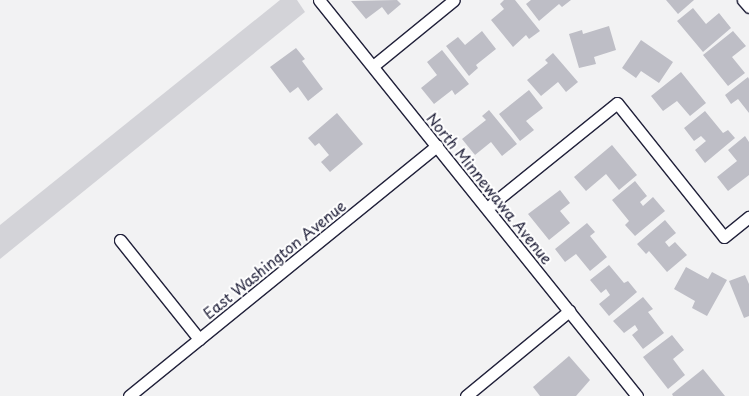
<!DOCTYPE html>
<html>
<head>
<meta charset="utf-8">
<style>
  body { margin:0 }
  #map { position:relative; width:749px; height:396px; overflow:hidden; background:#f2f2f3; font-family:"Playpen Sans",sans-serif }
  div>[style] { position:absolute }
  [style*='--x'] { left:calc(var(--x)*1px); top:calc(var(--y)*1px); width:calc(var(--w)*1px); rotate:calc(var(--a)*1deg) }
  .green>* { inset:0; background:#d3d3d8 }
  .building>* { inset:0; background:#bebec6 }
  .roads { filter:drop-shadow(1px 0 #22223b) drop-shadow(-1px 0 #22223b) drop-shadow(0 1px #22223b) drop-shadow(0 -1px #22223b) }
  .street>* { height:11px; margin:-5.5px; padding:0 5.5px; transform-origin:5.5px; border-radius:5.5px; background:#fff }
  span { translate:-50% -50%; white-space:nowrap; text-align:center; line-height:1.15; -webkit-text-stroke:4px #fff; paint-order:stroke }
  .street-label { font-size:15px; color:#22223b }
</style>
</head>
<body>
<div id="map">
  <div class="green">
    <i style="clip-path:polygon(280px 0,297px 0,305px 12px,0 259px,0 225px)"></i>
  </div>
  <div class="building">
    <i style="clip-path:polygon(397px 0,401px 4px,388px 15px,382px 7px,366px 19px,351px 1px)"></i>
    <i style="clip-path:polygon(504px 0,515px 0,540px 31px,529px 39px,526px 35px,513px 47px,491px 20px,504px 9px,500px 4px)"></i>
    <i style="clip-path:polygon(531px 0,571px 0,562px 7px,559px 4px,539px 21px,526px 4px)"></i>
    <i style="clip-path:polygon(666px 0,694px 0,678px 14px)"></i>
    <i style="clip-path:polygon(693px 8px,706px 24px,719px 13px,731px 28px,703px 52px,677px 21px)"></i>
    <i style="clip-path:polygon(609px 26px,616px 50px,594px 57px,596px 64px,579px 68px,569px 34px,582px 30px,583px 34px)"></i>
    <i style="clip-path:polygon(482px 31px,496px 49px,476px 65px,478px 68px,469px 76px,446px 46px,458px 37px,465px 45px)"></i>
    <i style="clip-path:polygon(733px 31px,746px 46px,732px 57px,745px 73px,728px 86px,703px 55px)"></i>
    <i style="clip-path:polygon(641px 40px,673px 62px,659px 83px,641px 71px,636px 78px,622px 68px)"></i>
    <i style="clip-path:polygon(296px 48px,305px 59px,302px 61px,323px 89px,308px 101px,298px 87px,290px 93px,270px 67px)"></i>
    <i style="clip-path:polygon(442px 50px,469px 84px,455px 95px,452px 90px,434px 104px,421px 88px,437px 75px,427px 62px)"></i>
    <i style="clip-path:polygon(553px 53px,578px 82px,566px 92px,558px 82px,541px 96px,527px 80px,548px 63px,545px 60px)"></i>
    <i style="clip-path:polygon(681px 72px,706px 103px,690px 116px,677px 101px,663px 111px,651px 96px)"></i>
    <i style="clip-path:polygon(748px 77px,749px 79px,749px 113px,738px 99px,731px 104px,725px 95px)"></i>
    <i style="clip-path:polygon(529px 90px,543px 108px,526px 121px,534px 130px,520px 141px,499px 114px)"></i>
    <i style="clip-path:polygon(489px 110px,517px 144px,502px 156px,491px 142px,475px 155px,462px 139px,486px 120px,482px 116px)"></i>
    <i style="clip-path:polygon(705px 111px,723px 133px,728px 130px,735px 138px,705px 163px,695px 150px,706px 141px,701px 136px,694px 141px,684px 128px)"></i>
    <i style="clip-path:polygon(337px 113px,363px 144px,330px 172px,321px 162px,329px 155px,319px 143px,315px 146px,308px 138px)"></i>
    <i style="clip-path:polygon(745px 136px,749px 142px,749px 175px,728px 191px,717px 177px,737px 161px,728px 150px)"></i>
    <i style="clip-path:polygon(612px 145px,637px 175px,619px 190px,606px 174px,586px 191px,574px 177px)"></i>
    <i style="clip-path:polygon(635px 181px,647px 196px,640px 202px,643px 206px,653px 197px,665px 211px,635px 236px,625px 225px,629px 221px,612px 200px)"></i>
    <i style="clip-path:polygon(560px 190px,570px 203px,560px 211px,570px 223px,549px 240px,528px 214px)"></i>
    <i style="clip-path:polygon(665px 220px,676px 233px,665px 242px,669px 247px,675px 242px,687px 255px,667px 272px,649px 251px,646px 254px,637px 244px)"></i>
    <i style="clip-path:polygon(587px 223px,595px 232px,590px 236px,607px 257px,590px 271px,576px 254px,565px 262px,555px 249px)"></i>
    <i style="clip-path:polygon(609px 265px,624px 283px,628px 281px,637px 292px,609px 316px,599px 304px,610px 295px,606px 289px,601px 293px,590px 280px)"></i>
    <i style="clip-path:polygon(686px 267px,708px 279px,712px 272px,727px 280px,707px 316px,692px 308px,695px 301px,674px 289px)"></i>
    <i style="clip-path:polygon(745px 275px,749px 284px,749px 316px,744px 318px,729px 281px)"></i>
    <i style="clip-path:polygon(643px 297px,653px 309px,648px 312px,664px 333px,643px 349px,632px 335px,638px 330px,635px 325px,624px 333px,613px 321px)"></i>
    <i style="clip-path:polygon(672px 335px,684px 350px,673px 359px,685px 375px,668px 389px,643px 357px)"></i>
    <i style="clip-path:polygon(569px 356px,590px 380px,576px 396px,540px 396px,533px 387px)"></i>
    <i style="clip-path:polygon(703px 369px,725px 396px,673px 396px,672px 394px)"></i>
  </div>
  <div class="roads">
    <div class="street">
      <i style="--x:319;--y:0;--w:508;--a:51.23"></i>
      <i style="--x:743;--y:0;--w:9;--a:49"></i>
      <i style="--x:373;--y:66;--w:104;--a:-39.2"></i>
      <i style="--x:487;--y:208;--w:167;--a:-38.9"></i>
      <i style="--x:617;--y:103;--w:171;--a:51.4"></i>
      <i style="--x:724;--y:237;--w:32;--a:-39"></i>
      <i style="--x:120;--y:240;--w:127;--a:51.4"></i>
      <i style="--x:129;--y:396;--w:397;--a:-39.1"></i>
      <i style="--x:466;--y:396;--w:134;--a:-39.5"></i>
    </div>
  </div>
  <div class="street-label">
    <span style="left:490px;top:188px;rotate:51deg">North Minnewawa Avenue</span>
    <span style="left:274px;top:259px;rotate:-39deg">East Washington Avenue</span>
  </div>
</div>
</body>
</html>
